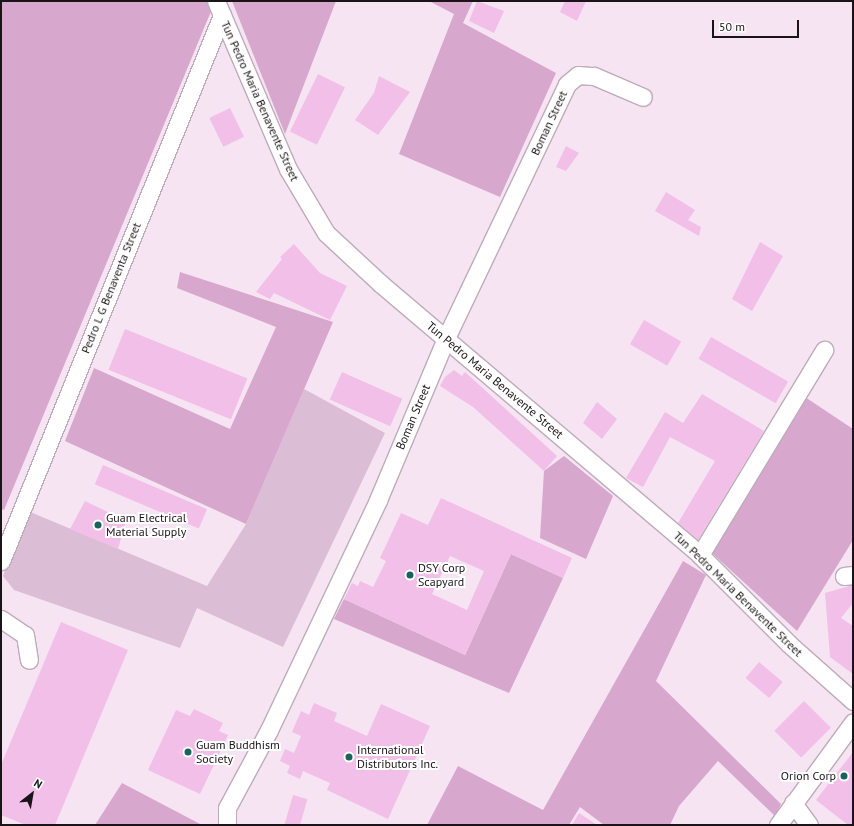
<!DOCTYPE html>
<html>
<head>
<meta charset="utf-8">
<style>
  body { margin:0 }
  #map { position:relative; width:854px; height:826px; overflow:hidden; background:#f6e4f2; font-family:"PT Sans",sans-serif }
  div>[style] { position:absolute }
  [style*='--x'] { left:calc(var(--x)*1px); top:calc(var(--y)*1px); width:calc(var(--w)*1px); rotate:calc(var(--a)*1deg) }
  .green>* { inset:0; background:#dcbdd6 }
  .forest>* { inset:0; background:#d7a7ce }
  .building>* { inset:0; background:#f1bfe8; transform-origin:0 0 }
  .roads { filter:drop-shadow(1px 0 #bdacb9) drop-shadow(-1px 0 #bdacb9) drop-shadow(0 1px #bdacb9) drop-shadow(0 -1px #bdacb9) }
  .minor>* { height:17px; margin:-8.5px; padding:0 8.5px; transform-origin:8.5px; border-radius:8.5px; background:#fff }
  .dots>* { width:11px; height:11px; translate:-50% -50%; box-sizing:border-box; border:2px solid #fff; border-radius:50% }
  span { translate:-50% -50%; white-space:nowrap; text-align:center; line-height:1.15; -webkit-text-stroke:4px #fff; paint-order:stroke }
  .street-label { font-size:12px; color:#1a1418 }
  .poi-label { font-size:12px; color:#1a1418 }
  .left { translate:0 -50%; text-align:left }
  .right { translate:-100% -50%; text-align:right }
  .frame { position:absolute; inset:0; border:2px solid #1a1418; pointer-events:none }
  .north { position:absolute; left:12px; top:774px; width:40px; height:40px; -webkit-text-stroke:3px #fff; paint-order:stroke; rotate:31deg; font-size:11px; font-weight:700; line-height:16px; text-align:center; color:#1a1418 }
  .north::after { content:''; display:block; margin:auto; width:14px; height:18px; background:#1a1418; clip-path:polygon(50% 0,100% 100%,50% 72%,0 100%) }
  .scale { position:absolute; left:712px; top:20px; width:87px; height:18px; box-sizing:border-box; border:2px solid #1a1418; border-top:0; padding-left:5px; font-size:12px; line-height:14px; white-space:nowrap; color:#1a1418; -webkit-text-stroke:3px #fff; paint-order:stroke }
</style>
</head>
<body>
<div id="map">
  <div class="green">
    <i style="clip-path:polygon(304px 389px,385px 433px,283px 647px,197px 608px,180px 648px,14px 590px,3px 576px,28px 511px,207px 586px,246px 524px)"></i>
  </div>
  <div class="forest">
    <i style="clip-path:polygon(1px 1px,208px 1px,212px 9px,4px 510px,1px 509px)"></i>
    <i style="clip-path:polygon(232px 1px,336px 1px,285px 134px)"></i>
    <i style="clip-path:polygon(429px 1px,473px 1px,463px 23px,556px 73px,500px 197px,399px 154px,454px 14px)"></i>
    <i style="clip-path:polygon(180px 272px,333px 322px,246px 524px,65px 441px,94px 368px,230px 429px,276px 327px,177px 288px)"></i>
    <i style="clip-path:polygon(805px 397px,853px 429px,853px 540px,797px 631px,712px 553px)"></i>
    <i style="clip-path:polygon(564px 456px,613px 496px,586px 559px,540px 538px,544px 471px)"></i>
    <i style="clip-path:polygon(511px 554px,563px 578px,509px 693px,334px 619px,344px 599px,465px 655px)"></i>
    <i style="clip-path:polygon(683px 561px,706px 575px,656px 681px,781px 804px,775px 816px,718px 761px,679px 806px,670px 825px,604px 825px,580px 807px,569px 825px,427px 825px,458px 766px,543px 810px)"></i>
    <i style="clip-path:polygon(122px 783px,202px 825px,95px 825px)"></i>
  </div>
  <div class="building">
    <i style="clip-path:polygon(477px 1px,504px 11px,494px 33px,469px 21px)"></i>
    <i style="clip-path:polygon(565px 1px,586px 1px,577px 21px,560px 12px)"></i>
    <i style="left:318px;top:74px;width:30px;height:64px;rotate:26deg"></i>
    <i style="clip-path:polygon(379px 76px,410px 92px,378px 135px,355px 120px,374px 93px)"></i>
    <i style="left:230px;top:108px;width:32px;height:23px;rotate:64deg"></i>
    <i style="clip-path:polygon(566px 146px,579px 153px,566px 171px,556px 167px)"></i>
    <i style="clip-path:polygon(666px 192px,695px 210px,688px 220px,701px 227px,699px 236px,655px 211px)"></i>
    <i style="clip-path:polygon(760px 242px,783px 256px,752px 311px,732px 299px)"></i>
    <i style="clip-path:polygon(294px 244px,320px 273px,347px 286px,330px 320px,274px 293px,270px 299px,256px 292px,282px 259px,280px 257px)"></i>
    <i style="left:644px;top:320px;width:43px;height:28px;rotate:30deg"></i>
    <i style="left:125px;top:329px;width:132px;height:44px;rotate:22deg"></i>
    <i style="left:711px;top:337px;width:89px;height:25px;rotate:30deg"></i>
    <i style="clip-path:polygon(454px 370px,462px 376px,465px 372px,557px 456px,544px 471px,473px 407px,440px 386px,445px 377px)"></i>
    <i style="left:342px;top:372px;width:66px;height:30px;rotate:24deg"></i>
    <i style="clip-path:polygon(702px 394px,764px 431px,698px 540px,678px 523px,715px 461px,670px 437px,643px 487px,626px 478px,665px 412px,683px 423px)"></i>
    <i style="clip-path:polygon(597px 402px,617px 419px,602px 439px,583px 423px)"></i>
    <i style="left:103px;top:465px;width:113px;height:21px;rotate:23deg"></i>
    <i style="clip-path:polygon(evenodd,441px 498px,572px 558px,563px 578px,511px 554px,465px 655px,344px 599px,352px 583px,358px 586px,360px 581px,373px 587px,386px 561px,380px 558px,401px 513px,428px 525px,441px 498px,450px 556px,484px 571px,467px 610px,432px 594px,450px 556px)"></i>
    <i style="clip-path:polygon(85px 501px,126px 521px,118px 549px,70px 529px)"></i>
    <i style="clip-path:polygon(853px 585px,853px 603px,841px 618px,853px 626px,853px 674px,830px 657px,825px 593px)"></i>
    <i style="clip-path:polygon(61px 622px,128px 650px,55px 825px,26px 825px,1px 815px,1px 765px)"></i>
    <i style="left:759px;top:662px;width:31px;height:21px;rotate:40deg"></i>
    <i style="left:804px;top:701px;width:38px;height:42px;rotate:45deg"></i>
    <i style="clip-path:polygon(314px 703px,337px 713px,334px 721px,367px 736px,381px 704px,430px 726px,388px 819px,327px 790px,330px 783px,303px 771px,300px 779px,287px 773px,290px 766px,280px 761px,285px 749px,294px 753px,301px 736px,292px 732px,301px 711px,309px 715px)"></i>
    <i style="clip-path:polygon(194px 709px,223px 723px,219px 731px,228px 735px,200px 794px,148px 770px,176px 710px,190px 716px)"></i>
    <i style="clip-path:polygon(853px 752px,853px 825px,848px 825px,816px 800px)"></i>
    <i style="left:293px;top:795px;width:15px;height:31px;rotate:16deg"></i>
    <i style="clip-path:polygon(579px 813px,597px 825px,572px 825px)"></i>
  </div>
  <div class="roads">
    <div class="minor">
      <i style="--x:216;--y:1;--w:183;--a:66.8"></i>
      <i style="--x:288;--y:169;--w:74;--a:59.3"></i>
      <i style="--x:326;--y:233;--w:75;--a:42.8"></i>
      <i style="--x:381;--y:284;--w:419;--a:40.3"></i>
      <i style="--x:700;--y:555;--w:126;--a:45"></i>
      <i style="--x:789;--y:644;--w:86;--a:41.7"></i>
      <i style="--x:700;--y:555;--w:240;--a:-58.8"></i>
      <i style="--x:1;--y:561;--w:589;--a:-67.96"></i>
      <i style="--x:844;--y:576;--w:9;--a:-6"></i>
      <i style="--x:1;--y:619;--w:29;--a:34"></i>
      <i style="--x:25;--y:635;--w:25;--a:81"></i>
      <i style="--x:793;--y:803;--w:27;--a:54"></i>
      <i style="--x:227;--y:825;--w:17;--a:-90"></i>
      <i style="--x:227;--y:808;--w:89;--a:-61.7"></i>
      <i style="--x:269;--y:730;--w:255;--a:-64.6"></i>
      <i style="--x:378;--y:500;--w:176;--a:-67.2"></i>
      <i style="--x:446;--y:338;--w:281;--a:-64.5"></i>
      <i style="--x:567;--y:84;--w:14;--a:-39"></i>
      <i style="--x:578;--y:75;--w:16;--a:4"></i>
      <i style="--x:594;--y:76;--w:53;--a:23.2"></i>
      <i style="--x:778;--y:825;--w:127;--a:-53.9"></i>
    </div>
  </div>
  <div class="dots">
    <i style="left:98px;top:525px;background:#18635c"></i>
    <i style="left:410px;top:575px;background:#18635c"></i>
    <i style="left:188px;top:752px;background:#18635c"></i>
    <i style="left:349px;top:757px;background:#18635c"></i>
    <i style="left:844px;top:776px;background:#18635c"></i>
  </div>
  <div class="street-label">
    <span style="left:260px;top:101px;rotate:66deg">Tun Pedro Maria Benavente Street</span>
    <span style="left:549px;top:123px;rotate:-65deg">Boman Street</span>
    <span style="left:111px;top:288px;rotate:-68deg">Pedro L G Benaventa Street</span>
    <span style="left:495px;top:380px;rotate:40deg">Tun Pedro Maria Benavente Street</span>
    <span style="left:413px;top:417px;rotate:-67deg">Boman Street</span>
    <span style="left:738px;top:594px;rotate:44deg">Tun Pedro Maria Benavente Street</span>
  </div>
  <div class="poi-label">
    <span class="left" style="left:106px;top:525px">Guam Electrical<br>Material Supply</span>
    <span class="left" style="left:418px;top:575px">DSY Corp<br>Scapyard</span>
    <span class="left" style="left:196px;top:752px">Guam Buddhism<br>Society</span>
    <span class="left" style="left:357px;top:757px">International<br>Distributors Inc.</span>
    <span class="right" style="left:836px;top:776px">Orion Corp</span>
  </div>
  <div class="frame"></div>
  <div class="north">N</div>
  <div class="scale">50 m</div>
</div>
</body>
</html>
